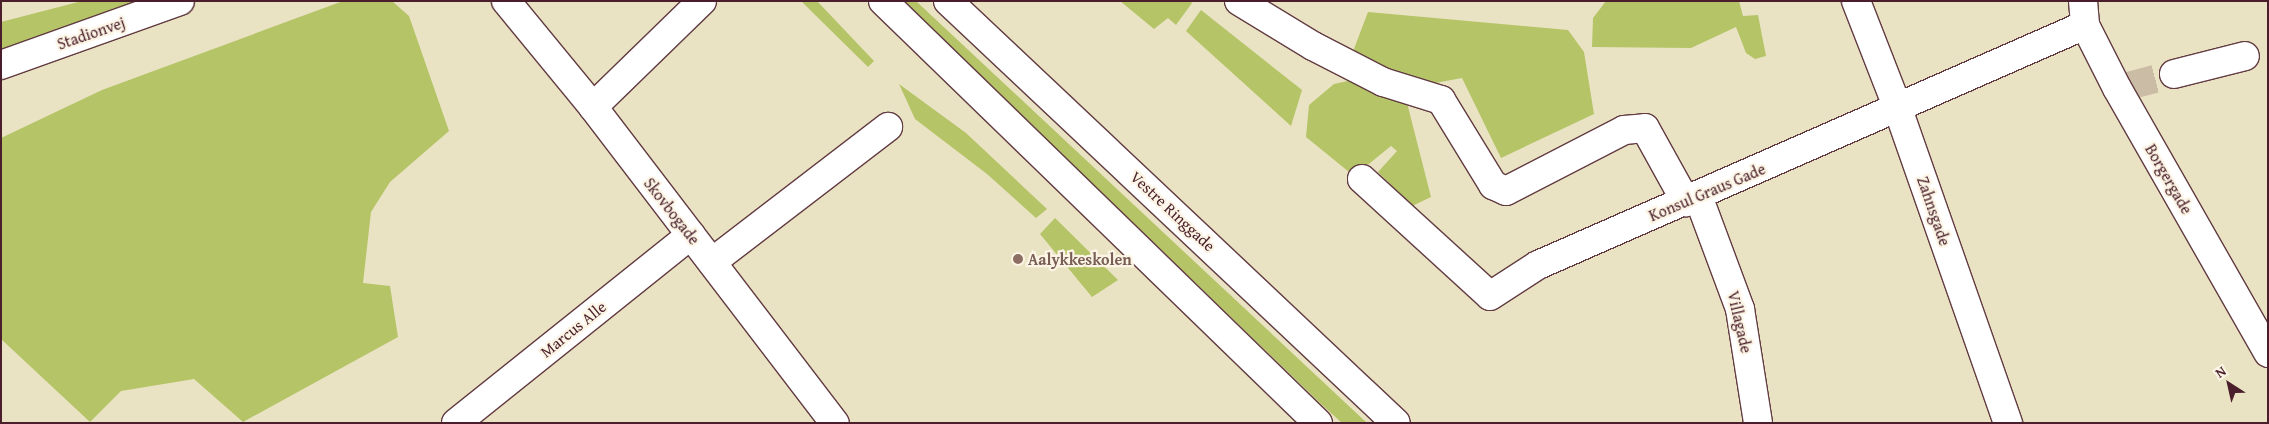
<!DOCTYPE html>
<html>
<head>
<meta charset="utf-8">
<style>
  body { margin:0 }
  #map { position:relative; width:2269px; height:424px; overflow:hidden; background:#eae3c3; font-family:"Gentium Book Plus",serif }
  div>[style] { position:absolute }
  [style*='--x'] { left:calc(var(--x)*1px); top:calc(var(--y)*1px); width:calc(var(--w)*1px); rotate:calc(var(--a)*1deg) }
  .green>* { inset:0; background:#b4c467 }
  .minor-tunnel>* { height:28px; margin-top:-14px; transform-origin:0; background:repeating-linear-gradient(90deg,#cabca5 0 28px,transparent 0 42px) }
  .roads { filter:drop-shadow(1px 0 #623c42) drop-shadow(-1px 0 #623c42) drop-shadow(0 1px #623c42) drop-shadow(0 -1px #623c42) }
  .minor>* { height:28px; margin:-14px; padding:0 14px; transform-origin:14px; border-radius:14px; background:#fff }
  .major>* { height:28px; margin:-14px; padding:0 14px; transform-origin:14px; border-radius:14px; background:#fff }
  .dots>* { width:14px; height:14px; translate:-50% -50%; box-sizing:border-box; border:2px solid #fcf5e5; border-radius:50% }
  span { translate:-50% -50%; white-space:nowrap; text-align:center; line-height:1.15; -webkit-text-stroke:4.5px #fcf5e5; paint-order:stroke }
  .street-label { font-size:16px; color:#4a1f2b }
  .education-label { font-size:16px; color:#785e54; font-weight:700 }
  .left { translate:0 -50%; text-align:left }
  .frame { position:absolute; inset:0; border:2px solid #4a1f2b; pointer-events:none }
  .north { position:absolute; left:2204px; top:359px; width:50px; height:50px; -webkit-text-stroke:4px #fcf5e5; paint-order:stroke; rotate:325deg; font-size:14px; font-weight:700; line-height:20px; text-align:center; color:#4a1f2b }
  .north::after { content:''; display:block; margin:auto; width:18px; height:22px; background:#4a1f2b; clip-path:polygon(50% 0,100% 100%,50% 72%,0 100%) }
</style>
</head>
<body>
<div id="map">
  <div class="green">
    <i style="clip-path:polygon(82px 1px,145px 1px,1px 50px,1px 22px)"></i>
    <i style="clip-path:polygon(343px 1px,392px 1px,409px 16px,449px 131px,390px 182px,371px 212px,363px 283px,390px 286px,398px 337px,243px 422px,194px 379px,121px 391px,90px 422px,1px 339px,1px 138px,102px 90px)"></i>
    <i style="clip-path:polygon(801px 1px,817px 1px,874px 61px,868px 67px)"></i>
    <i style="clip-path:polygon(903px 1px,916px 1px,1367px 423px,1342px 423px,1320px 403px)"></i>
    <i style="clip-path:polygon(1120px 1px,1190px 1px,1192px 3px,1176px 25px,1168px 18px,1154px 29px)"></i>
    <i style="clip-path:polygon(1606px 1px,1739px 1px,1743px 16px,1758px 15px,1766px 56px,1755px 59px,1746px 53px,1736px 27px,1691px 48px,1592px 47px,1593px 18px)"></i>
    <i style="clip-path:polygon(1201px 10px,1302px 90px,1291px 126px,1186px 31px)"></i>
    <i style="clip-path:polygon(1368px 12px,1568px 30px,1584px 52px,1594px 114px,1501px 158px,1462px 78px,1419px 86px,1352px 54px)"></i>
    <i style="clip-path:polygon(1357px 79px,1405px 95px,1431px 197px,1412px 206px,1378px 172px,1397px 151px,1391px 146px,1354px 176px,1306px 137px,1309px 105px,1334px 84px)"></i>
    <i style="clip-path:polygon(899px 84px,966px 133px,1047px 209px,1036px 218px,987px 174px,915px 119px)"></i>
    <i style="clip-path:polygon(1055px 218px,1118px 280px,1092px 297px,1040px 234px)"></i>
  </div>
  <div class="minor-tunnel">
    <i style="--x:2128;--y:86;--w:48;--a:-14.6"></i>
  </div>
  <div class="roads">
    <div class="minor">
      <i style="--x:506;--y:1;--w:137;--a:50.6"></i>
      <i style="--x:593;--y:107;--w:398;--a:52.6"></i>
      <i style="--x:1239;--y:1;--w:87;--a:31.3"></i>
      <i style="--x:1313;--y:46;--w:79;--a:27.2"></i>
      <i style="--x:1383;--y:82;--w:61;--a:17.2"></i>
      <i style="--x:1441;--y:100;--w:100;--a:58.5"></i>
      <i style="--x:1493;--y:185;--w:14;--a:25"></i>
      <i style="--x:1506;--y:191;--w:133;--a:-27.3"></i>
      <i style="--x:1624;--y:130;--w:21;--a:-5"></i>
      <i style="--x:1645;--y:128;--w:85;--a:61"></i>
      <i style="--x:1856;--y:1;--w:116;--a:68.7"></i>
      <i style="--x:1898;--y:109;--w:333;--a:70.7"></i>
      <i style="--x:2083;--y:1;--w:24;--a:85"></i>
      <i style="--x:2085;--y:25;--w:71;--a:63.1"></i>
      <i style="--x:2117;--y:88;--w:305;--a:60.3"></i>
      <i style="--x:1;--y:65;--w:190;--a:-19.7"></i>
      <i style="--x:2174;--y:74;--w:73;--a:-14.2"></i>
      <i style="--x:593;--y:107;--w:152;--a:-44.2"></i>
      <i style="--x:1362;--y:179;--w:173;--a:42.4"></i>
      <i style="--x:1490;--y:296;--w:57;--a:-32.9"></i>
      <i style="--x:1538;--y:265;--w:597;--a:-23.69"></i>
      <i style="--x:1698;--y:196;--w:121;--a:69.6"></i>
      <i style="--x:1740;--y:309;--w:115;--a:81"></i>
      <i style="--x:712;--y:262;--w:222;--a:-37.5"></i>
      <i style="--x:456;--y:423;--w:301;--a:-38.7"></i>
    </div>
    <div class="major">
      <i style="--x:883;--y:1;--w:606;--a:44.13"></i>
      <i style="--x:948;--y:1;--w:615;--a:43.29"></i>
    </div>
  </div>
  <div class="dots">
    <i style="left:1018px;top:259px;background:#8d6e63"></i>
  </div>
  <div class="street-label">
    <span style="left:91px;top:33px;rotate:-19deg">Stadionvej</span>
    <span style="left:2169px;top:179px;rotate:60deg">Borgergade</span>
    <span style="left:1707px;top:192px;rotate:-23deg">Konsul Graus Gade</span>
    <span style="left:672px;top:211px;rotate:52deg">Skovbogade</span>
    <span style="left:1173px;top:211px;rotate:43deg">Vestre Ringgade</span>
    <span style="left:1934px;top:211px;rotate:71deg">Zahnsgade</span>
    <span style="left:1740px;top:322px;rotate:77deg">Villagade</span>
    <span style="left:573px;top:329px;rotate:-39deg">Marcus Alle</span>
  </div>
  <div class="education-label">
    <span class="left" style="left:1028px;top:259px">Aalykkeskolen</span>
  </div>
  <div class="frame"></div>
  <div class="north">N</div>
</div>
</body>
</html>
